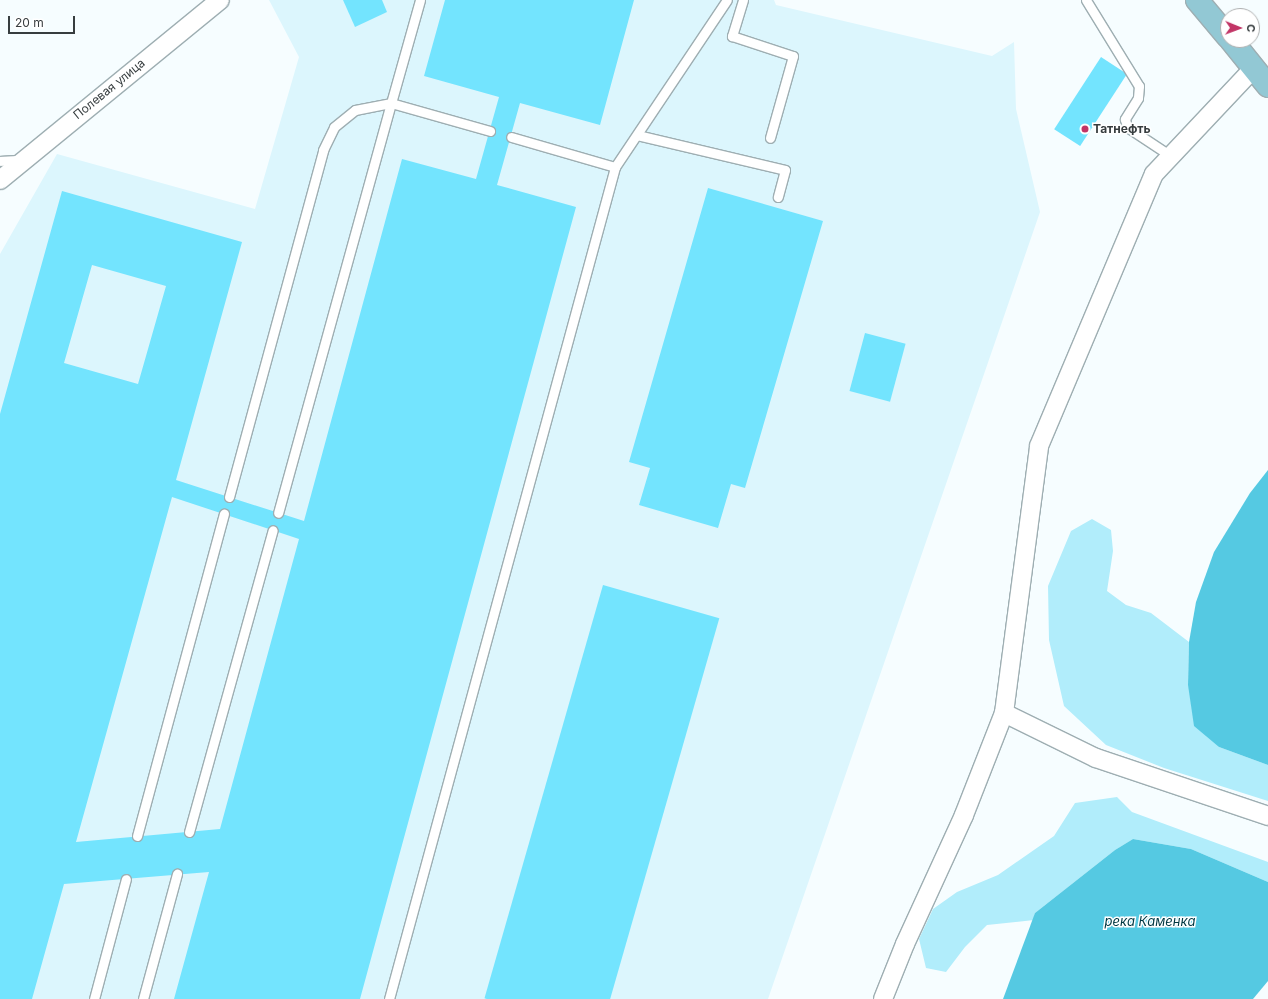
<!DOCTYPE html>
<html>
<head>
<meta charset="utf-8">
<style>
  body { margin:0 }
  #map { position:relative; width:1268px; height:999px; overflow:hidden; background:#f6fdff; font-family:Inter,sans-serif }
  div>[style] { position:absolute }
  [style*='--x'] { left:calc(var(--x)*1px); top:calc(var(--y)*1px); width:calc(var(--w)*1px); rotate:calc(var(--a)*1deg) }
  .built>* { inset:0; background:#dcf6fd }
  .green>* { inset:0; background:#b1edfb }
  .water>* { inset:0; background:#55c9e2 }
  .building>* { inset:0; background:#73e4fe; transform-origin:0 0 }
  .roads { filter:drop-shadow(1px 0 #9eaeb2) drop-shadow(-1px 0 #9eaeb2) drop-shadow(0 1px #9eaeb2) drop-shadow(0 -1px #9eaeb2) }
  .service>* { height:9px; margin:-4.5px; padding:0 4.5px; transform-origin:4.5px; border-radius:4.5px; background:#fff }
  .minor>* { height:18px; margin:-9px; padding:0 9px; transform-origin:9px; border-radius:9px; background:#fff }
  .primary>* { height:22px; margin:-11px; padding:0 11px; transform-origin:11px; border-radius:11px; background:#92c8d4 }
  .dots>* { width:11px; height:11px; translate:-50% -50%; box-sizing:border-box; border:2px solid #fff; border-radius:50% }
  span { translate:-50% -50%; white-space:nowrap; text-align:center; line-height:1.15; -webkit-text-stroke:3px #fff; paint-order:stroke }
  .street-label { font-size:12px; color:#373d3f }
  .poi-label { font-size:12px; color:#373d3f; font-weight:700 }
  .left { translate:0 -50%; text-align:left }
  .water-label { font-size:13px; color:#003843; font-style:italic }
  .north { position:absolute; left:1220px; top:8px; width:40px; height:40px; box-sizing:border-box; background:#fff; border:1px solid #afb1b2; border-radius:50%; rotate:91deg; font-size:11px; font-weight:700; line-height:16px; text-align:center; color:#373d3f }
  .north::after { content:''; display:block; margin:auto; width:14px; height:18px; background:#c23566; clip-path:polygon(50% 0,100% 100%,50% 72%,0 100%) }
  .scale { position:absolute; left:8px; top:16px; width:67px; height:18px; box-sizing:border-box; border:2px solid #373d3f; border-top:0; padding-left:5px; font-size:12px; line-height:14px; white-space:nowrap; color:#373d3f; -webkit-text-stroke:3px #fff; paint-order:stroke }
</style>
</head>
<body>
<div id="map">
  <div class="built">
    <i style="clip-path:polygon(269px 0,774px 0,776px 5px,992px 56px,1014px 42px,1016px 109px,1040px 212px,768px 999px,0 999px,0 254px,57px 154px,255px 209px,299px 57px)"></i>
  </div>
  <div class="green">
    <i style="clip-path:polygon(1092px 519px,1111px 530px,1113px 551px,1107px 591px,1126px 605px,1151px 613px,1189px 642px,1188px 685px,1219px 747px,1268px 765px,1268px 801px,1164px 768px,1106px 745px,1064px 706px,1049px 640px,1048px 586px,1071px 531px)"></i>
    <i style="clip-path:polygon(1117px 797px,1132px 812px,1268px 862px,1268px 882px,1191px 849px,1133px 839px,1115px 850px,1035px 913px,1034px 920px,987px 925px,965px 947px,946px 972px,926px 968px,919px 939px,933px 909px,957px 892px,998px 875px,1054px 836px,1075px 803px)"></i>
  </div>
  <div class="water">
    <i style="clip-path:polygon(1268px 470px,1268px 765px,1219px 747px,1194px 726px,1188px 685px,1189px 642px,1196px 602px,1214px 552px,1250px 493px)"></i>
    <i style="clip-path:polygon(1133px 839px,1191px 849px,1268px 882px,1268px 981px,1253px 999px,1003px 999px,1035px 913px,1115px 850px)"></i>
  </div>
  <div class="building">
    <i style="clip-path:polygon(343px 0,382px 0,387px 12px,355px 27px)"></i>
    <i style="clip-path:polygon(evenodd,445px 0,634px 0,600px 125px,520px 103px,497px 185px,576px 207px,360px 999px,174px 999px,209px 872px,64px 884px,32px 999px,0 999px,0 414px,62px 191px,242px 242px,176px 480px,304px 521px,402px 159px,476px 179px,499px 97px,424px 76px,445px 0,92px 265px,166px 286px,138px 384px,64px 363px,92px 265px,445px 0,172px 497px,299px 539px,220px 829px,76px 842px,172px 497px)"></i>
    <i style="left:1101px;top:57px;width:31px;height:86px;rotate:33deg"></i>
    <i style="clip-path:polygon(708px 188px,823px 221px,745px 488px,731px 484px,718px 528px,639px 505px,650px 468px,629px 462px)"></i>
    <i style="left:865px;top:333px;width:42px;height:60px;rotate:15deg"></i>
    <i style="left:603px;top:585px;width:121px;height:430px;rotate:16deg"></i>
  </div>
  <div class="roads">
    <div class="service">
      <i style="--x:420;--y:0;--w:107;--a:105.7"></i>
      <i style="--x:391;--y:103;--w:103;--a:15.8"></i>
      <i style="--x:743;--y:0;--w:38;--a:107"></i>
      <i style="--x:732;--y:36;--w:64;--a:18.2"></i>
      <i style="--x:793;--y:56;--w:85;--a:105.7"></i>
      <i style="--x:1086;--y:0;--w:101;--a:58.4"></i>
      <i style="--x:1139;--y:86;--w:12;--a:95"></i>
      <i style="--x:1138;--y:98;--w:25;--a:122"></i>
      <i style="--x:1125;--y:119;--w:8;--a:76"></i>
      <i style="--x:1127;--y:127;--w:53;--a:33.4"></i>
      <i style="--x:637;--y:135;--w:152;--a:13.3"></i>
      <i style="--x:785;--y:170;--w:28;--a:105"></i>
      <i style="--x:0;--y:161;--w:22;--a:-3"></i>
      <i style="--x:615;--y:167;--w:201;--a:-56.2"></i>
      <i style="--x:229;--y:497;--w:360;--a:-74.8"></i>
      <i style="--x:323;--y:150;--w:25;--a:-64"></i>
      <i style="--x:334;--y:127;--w:27;--a:-39"></i>
      <i style="--x:355;--y:110;--w:37;--a:-11"></i>
      <i style="--x:391;--y:103;--w:425;--a:105.4"></i>
      <i style="--x:189;--y:832;--w:313;--a:-74.5"></i>
      <i style="--x:137;--y:836;--w:334;--a:-74.9"></i>
      <i style="--x:94;--y:999;--w:124;--a:-75.1"></i>
      <i style="--x:143;--y:999;--w:130;--a:-74.8"></i>
      <i style="--x:389;--y:999;--w:862;--a:-74.8"></i>
      <i style="--x:615;--y:167;--w:108;--a:-163.9"></i>
    </div>
    <div class="minor">
      <i style="--x:0;--y:180;--w:284;--a:-39.3"></i>
      <i style="--x:1004;--y:713;--w:102;--a:26.1"></i>
      <i style="--x:1096;--y:758;--w:182;--a:18.6"></i>
      <i style="--x:883;--y:999;--w:59;--a:-68.2"></i>
      <i style="--x:905;--y:944;--w:142;--a:-65.4"></i>
      <i style="--x:964;--y:815;--w:110;--a:-68.6"></i>
      <i style="--x:1004;--y:713;--w:269;--a:-82.5"></i>
      <i style="--x:1039;--y:446;--w:295;--a:-67.1"></i>
      <i style="--x:1154;--y:174;--w:146;--a:-46.7"></i>
    </div>
    <div class="primary">
      <i style="--x:1197;--y:0;--w:48;--a:50"></i>
      <i style="--x:1231;--y:40;--w:59;--a:51.2"></i>
    </div>
  </div>
  <div class="dots">
    <i style="left:1085px;top:129px;background:#c23566"></i>
  </div>
  <div class="street-label">
    <span style="left:109px;top:89px;rotate:-39deg">Полевая улица</span>
  </div>
  <div class="poi-label">
    <span class="left" style="left:1093px;top:129px">Татнефть</span>
  </div>
  <div class="water-label">
    <span style="left:1150px;top:921px">река Каменка</span>
  </div>
  <div class="north">С</div>
  <div class="scale">20 m</div>
</div>
</body>
</html>
